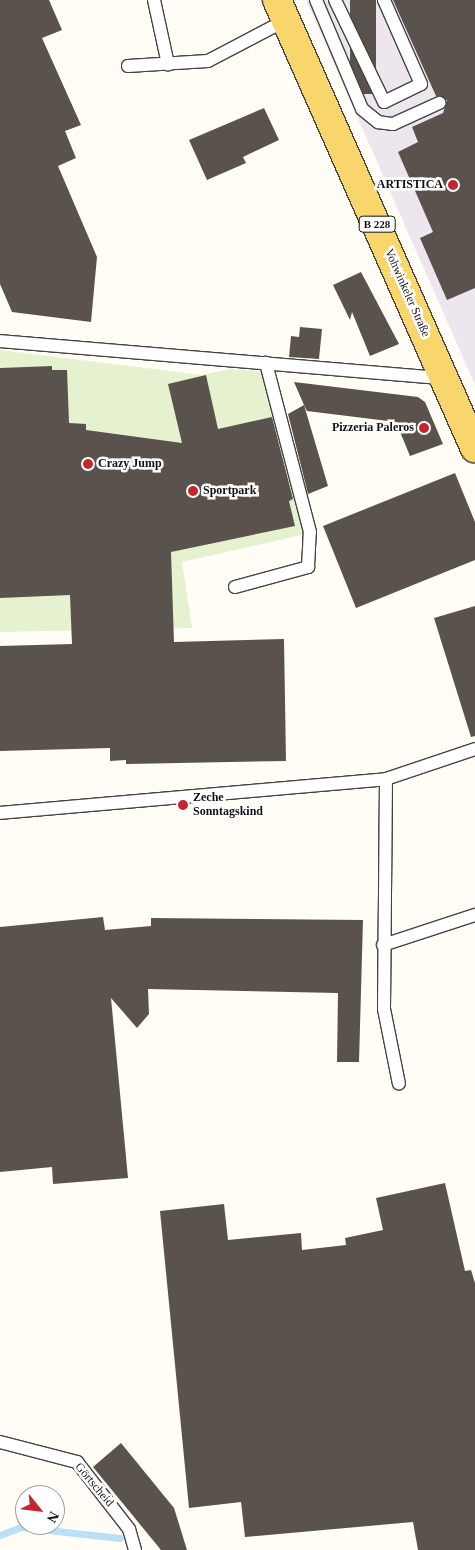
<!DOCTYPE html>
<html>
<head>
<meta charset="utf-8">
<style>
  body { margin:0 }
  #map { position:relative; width:475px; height:1550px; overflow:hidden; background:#fffdf5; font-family:"Times New Roman",serif }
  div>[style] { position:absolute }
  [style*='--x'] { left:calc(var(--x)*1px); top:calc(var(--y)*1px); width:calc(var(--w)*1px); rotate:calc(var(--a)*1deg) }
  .industrial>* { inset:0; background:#eee6ef }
  .pitch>* { inset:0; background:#e6f2cf }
  .stream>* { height:7px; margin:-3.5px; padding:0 3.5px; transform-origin:3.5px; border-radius:3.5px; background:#b9e0f7 }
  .building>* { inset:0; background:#5a524d; transform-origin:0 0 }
  .roads { filter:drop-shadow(1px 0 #444) drop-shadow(-1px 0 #444) drop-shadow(0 1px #444) drop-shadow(0 -1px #444) }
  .service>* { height:12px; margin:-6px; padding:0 6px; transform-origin:6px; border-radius:6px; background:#fff }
  .primary>* { height:28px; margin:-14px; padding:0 14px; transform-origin:14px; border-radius:14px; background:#f9d66b }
  .dots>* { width:14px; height:14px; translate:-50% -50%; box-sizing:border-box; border:2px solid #fff; border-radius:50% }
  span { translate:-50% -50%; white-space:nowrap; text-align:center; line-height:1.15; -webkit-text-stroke:5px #fff; paint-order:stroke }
  .shield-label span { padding:1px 4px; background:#fff; border:1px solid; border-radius:4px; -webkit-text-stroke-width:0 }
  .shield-label { font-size:11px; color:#111; font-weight:700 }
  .poi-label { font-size:12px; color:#111; font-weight:700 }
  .right { translate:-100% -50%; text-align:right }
  .left { translate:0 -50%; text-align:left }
  .street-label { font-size:12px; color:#111 }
  .north { position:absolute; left:15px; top:1485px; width:50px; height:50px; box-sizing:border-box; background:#fff; border:1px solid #a0a0a0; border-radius:50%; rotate:119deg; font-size:14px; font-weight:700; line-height:20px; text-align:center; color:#111 }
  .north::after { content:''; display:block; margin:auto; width:18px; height:22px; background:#c4262e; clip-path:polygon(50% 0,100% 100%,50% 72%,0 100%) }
</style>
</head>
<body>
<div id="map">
  <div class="industrial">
    <i style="clip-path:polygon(306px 0,475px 0,475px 385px)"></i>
  </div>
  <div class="pitch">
    <i style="clip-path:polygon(0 350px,202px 375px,230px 369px,269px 372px,306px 534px,182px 562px,192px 628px,0 632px)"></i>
  </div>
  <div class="stream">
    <i style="--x:0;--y:1535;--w:22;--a:-21"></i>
    <i style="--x:21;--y:1527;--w:99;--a:6.4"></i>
  </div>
  <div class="building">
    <i style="clip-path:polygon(0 0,49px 0,62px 30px,42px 38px,81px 125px,65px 131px,76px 158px,58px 166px,97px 257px,91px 322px,12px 312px,0 284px)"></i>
    <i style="left:350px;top:0;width:26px;height:94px"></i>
    <i style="clip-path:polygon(393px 0,475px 0,475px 288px,447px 300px,420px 238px,433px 232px,398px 152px,418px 142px,412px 127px,443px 113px,447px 100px,436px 96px)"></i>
    <i style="clip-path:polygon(264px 108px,279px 140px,243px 157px,246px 163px,207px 180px,189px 140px)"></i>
    <i style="clip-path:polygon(361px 272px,399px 344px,370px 356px,352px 312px,350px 320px,333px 285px)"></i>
    <i style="clip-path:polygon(300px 327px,322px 329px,319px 359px,289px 357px,291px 336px,299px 337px)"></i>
    <i style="clip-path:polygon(52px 366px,52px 370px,67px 370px,69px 423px,86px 424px,86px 430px,182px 443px,168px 384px,206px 375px,218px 429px,272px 417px,293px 499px,289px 501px,295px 526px,171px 552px,174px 642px,284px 639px,286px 761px,126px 764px,126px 760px,110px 761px,110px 748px,0 751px,0 646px,72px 644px,70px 595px,0 598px,0 368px)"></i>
    <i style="clip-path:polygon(294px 382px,418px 397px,425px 402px,443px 444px,410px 456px,396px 422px,307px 411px,304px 405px,328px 486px,308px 494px,288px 414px,304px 405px)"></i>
    <i style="clip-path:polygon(455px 473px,475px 522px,475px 560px,356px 608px,323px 526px)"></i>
    <i style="clip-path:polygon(475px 606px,475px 736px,471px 737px,434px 618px)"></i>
    <i style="clip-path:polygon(103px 917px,105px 930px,151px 926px,151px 918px,363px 920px,359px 1062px,337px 1062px,338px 993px,148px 989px,149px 1014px,137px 1028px,111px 998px,128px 1178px,53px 1184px,52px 1167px,0 1172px,0 927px)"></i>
    <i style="clip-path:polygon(445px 1183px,465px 1271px,471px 1270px,475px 1283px,475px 1550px,418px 1550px,413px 1522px,245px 1537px,241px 1502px,189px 1508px,160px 1211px,224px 1204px,228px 1240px,301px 1233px,302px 1250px,346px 1245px,345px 1238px,383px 1230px,376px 1198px)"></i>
    <i style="clip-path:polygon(121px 1443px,174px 1508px,187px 1550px,161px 1550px,93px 1467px)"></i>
  </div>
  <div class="roads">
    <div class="service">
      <i style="--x:154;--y:0;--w:66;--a:77.7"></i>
      <i style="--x:316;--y:0;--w:118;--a:67.1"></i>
      <i style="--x:362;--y:109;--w:21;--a:39"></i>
      <i style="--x:378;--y:122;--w:15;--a:8"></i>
      <i style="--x:393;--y:124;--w:51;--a:-24.5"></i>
      <i style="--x:335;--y:0;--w:113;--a:64.3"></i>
      <i style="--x:384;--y:102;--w:41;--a:-25.9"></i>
      <i style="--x:421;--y:84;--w:92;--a:-113.8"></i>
      <i style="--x:128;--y:66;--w:80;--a:-3.6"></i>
      <i style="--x:208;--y:61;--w:88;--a:-27.7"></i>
      <i style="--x:0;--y:341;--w:447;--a:4.8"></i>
      <i style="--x:235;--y:587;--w:76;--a:-15.3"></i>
      <i style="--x:308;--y:567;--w:35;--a:-87"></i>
      <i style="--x:310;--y:532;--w:175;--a:-104.6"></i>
      <i style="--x:386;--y:779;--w:230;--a:90.5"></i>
      <i style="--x:384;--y:1009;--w:76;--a:78.7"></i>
      <i style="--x:0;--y:813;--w:387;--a:-5"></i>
      <i style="--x:386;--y:779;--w:94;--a:-18.6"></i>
      <i style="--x:383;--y:945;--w:97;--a:-18.1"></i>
      <i style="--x:0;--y:1442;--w:80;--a:14.6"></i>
      <i style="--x:77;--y:1462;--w:85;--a:52.2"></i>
      <i style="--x:129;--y:1529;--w:22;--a:74"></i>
    </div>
    <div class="primary">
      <i style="--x:277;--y:0;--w:490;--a:66.2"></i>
    </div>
  </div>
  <div class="dots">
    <i style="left:453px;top:185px;background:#c4262e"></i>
    <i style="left:424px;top:428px;background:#c4262e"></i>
    <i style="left:88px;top:464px;background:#c4262e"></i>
    <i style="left:193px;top:491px;background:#c4262e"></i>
    <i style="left:183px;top:805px;background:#c4262e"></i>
  </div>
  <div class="shield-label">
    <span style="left:377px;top:224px">B 228</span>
  </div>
  <div class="poi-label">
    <span class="right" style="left:443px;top:185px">ARTISTICA</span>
    <span class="right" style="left:414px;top:428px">Pizzeria Paleros</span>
    <span class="left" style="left:98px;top:464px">Crazy Jump</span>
    <span class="left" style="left:203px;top:491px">Sportpark</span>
    <span class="left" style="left:193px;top:805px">Zeche<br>Sonntagskind</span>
  </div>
  <div class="street-label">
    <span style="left:407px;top:293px;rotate:66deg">Vohwinkeler Straße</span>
    <span style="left:94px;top:1485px;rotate:50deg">Görtscheid</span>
  </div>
  <div class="north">N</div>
</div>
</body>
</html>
